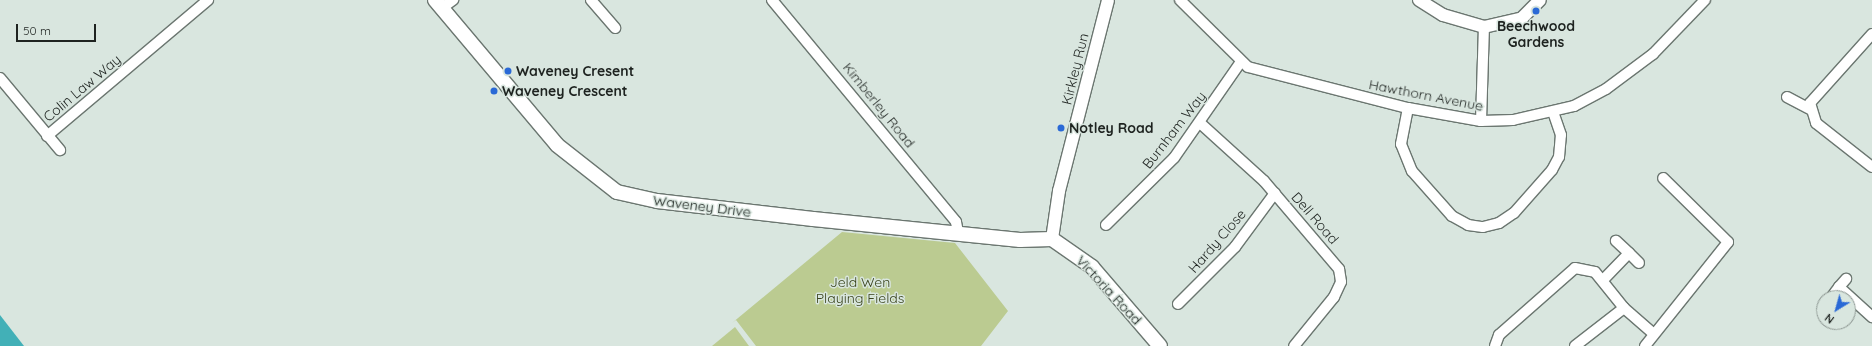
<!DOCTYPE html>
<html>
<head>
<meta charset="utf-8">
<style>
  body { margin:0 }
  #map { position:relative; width:1872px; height:346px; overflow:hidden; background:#d9e6df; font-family:Quicksand,sans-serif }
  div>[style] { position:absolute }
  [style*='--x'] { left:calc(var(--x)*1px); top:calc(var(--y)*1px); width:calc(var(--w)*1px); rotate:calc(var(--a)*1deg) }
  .green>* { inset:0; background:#bbcb91 }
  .water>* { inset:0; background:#42b0b7 }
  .roads { filter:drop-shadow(1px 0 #6b7670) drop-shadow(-1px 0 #6b7670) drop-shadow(0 1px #6b7670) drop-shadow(0 -1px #6b7670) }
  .minor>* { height:10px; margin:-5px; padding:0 5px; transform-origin:5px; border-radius:5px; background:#fff }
  .tertiary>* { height:12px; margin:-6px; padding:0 6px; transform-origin:6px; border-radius:6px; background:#fff }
  .secondary>* { height:14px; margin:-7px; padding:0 7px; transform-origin:7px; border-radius:7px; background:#fff }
  .dots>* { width:11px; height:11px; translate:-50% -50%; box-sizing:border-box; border:2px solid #d9e6df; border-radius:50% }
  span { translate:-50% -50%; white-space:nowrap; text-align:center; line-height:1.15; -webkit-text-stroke:3px #d9e6df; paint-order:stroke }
  .poi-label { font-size:14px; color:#1e2320; font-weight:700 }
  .left { translate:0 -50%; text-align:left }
  .street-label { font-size:14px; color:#1e2320 }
  .park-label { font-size:14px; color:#39431b }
  .north { position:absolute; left:1816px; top:290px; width:40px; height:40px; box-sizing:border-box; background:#d9e6df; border:1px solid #8e9893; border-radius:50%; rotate:217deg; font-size:11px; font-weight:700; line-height:16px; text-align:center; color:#1e2320 }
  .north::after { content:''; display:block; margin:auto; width:14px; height:18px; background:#2a69d6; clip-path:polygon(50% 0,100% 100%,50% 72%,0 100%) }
  .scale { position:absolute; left:16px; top:24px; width:80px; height:18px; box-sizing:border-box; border:2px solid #1e2320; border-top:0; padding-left:5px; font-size:12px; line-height:14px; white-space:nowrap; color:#1e2320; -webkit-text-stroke:3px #d9e6df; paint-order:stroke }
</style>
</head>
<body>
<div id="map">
  <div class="green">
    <i style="clip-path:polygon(842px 232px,955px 243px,1008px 311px,981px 346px,756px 346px,736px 320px,732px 323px)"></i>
    <i style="clip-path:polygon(735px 327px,749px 346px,712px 346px)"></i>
  </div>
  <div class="water">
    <i style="clip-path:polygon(0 315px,24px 346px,0 346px)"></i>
  </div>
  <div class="roads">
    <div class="minor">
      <i style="--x:591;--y:0;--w:37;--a:49"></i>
      <i style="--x:772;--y:0;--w:288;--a:50.3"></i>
      <i style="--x:956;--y:222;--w:10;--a:79"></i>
      <i style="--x:1180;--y:0;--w:95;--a:44.6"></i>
      <i style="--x:1248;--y:67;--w:165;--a:14.4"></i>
      <i style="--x:1408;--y:108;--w:74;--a:10.1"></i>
      <i style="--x:1481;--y:121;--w:32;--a:-2"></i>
      <i style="--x:1513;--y:120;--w:63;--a:-12.9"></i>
      <i style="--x:1574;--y:106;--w:36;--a:-28"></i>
      <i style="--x:1606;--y:89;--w:59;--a:-36.7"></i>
      <i style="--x:1653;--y:54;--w:75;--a:-46.1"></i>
      <i style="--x:442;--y:8;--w:14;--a:-36"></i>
      <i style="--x:1872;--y:34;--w:93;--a:131.9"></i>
      <i style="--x:1810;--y:103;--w:21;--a:73"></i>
      <i style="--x:1816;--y:123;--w:71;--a:38.2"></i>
      <i style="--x:0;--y:78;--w:94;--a:50.2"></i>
      <i style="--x:1787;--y:97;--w:26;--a:28"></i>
      <i style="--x:1408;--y:108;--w:37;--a:101"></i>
      <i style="--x:1401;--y:144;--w:29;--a:68"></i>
      <i style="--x:1412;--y:171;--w:60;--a:48.4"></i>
      <i style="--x:1452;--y:216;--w:18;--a:29"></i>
      <i style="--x:1468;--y:225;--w:15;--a:8"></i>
      <i style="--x:1483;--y:227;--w:16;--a:-14"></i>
      <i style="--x:1499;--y:223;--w:18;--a:-34"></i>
      <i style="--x:1514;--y:213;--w:57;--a:-48.5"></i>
      <i style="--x:1552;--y:170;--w:15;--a:-62"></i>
      <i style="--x:1559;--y:157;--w:22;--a:-85"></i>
      <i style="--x:1561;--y:135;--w:24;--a:-109"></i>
      <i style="--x:1481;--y:121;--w:94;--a:-88.2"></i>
      <i style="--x:1200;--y:123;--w:86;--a:42.2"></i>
      <i style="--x:1264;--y:181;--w:116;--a:49.6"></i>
      <i style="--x:1339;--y:269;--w:13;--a:81"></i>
      <i style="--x:1341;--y:282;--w:17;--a:115"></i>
      <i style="--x:1334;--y:297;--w:63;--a:129.2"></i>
      <i style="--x:47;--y:136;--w:211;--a:-40.2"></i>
      <i style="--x:1106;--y:225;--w:95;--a:-44.6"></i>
      <i style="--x:1174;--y:158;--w:116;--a:-55.2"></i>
      <i style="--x:1629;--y:253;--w:14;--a:45"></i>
      <i style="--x:1603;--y:280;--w:37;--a:-46"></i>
      <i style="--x:1629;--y:253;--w:18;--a:-137"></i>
      <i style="--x:1839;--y:287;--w:11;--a:-49"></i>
      <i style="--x:1831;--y:298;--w:14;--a:-54"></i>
      <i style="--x:1839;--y:287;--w:45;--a:42.3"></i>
      <i style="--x:1178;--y:304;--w:81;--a:-45"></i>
      <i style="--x:1235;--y:247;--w:67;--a:-53.5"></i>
      <i style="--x:1495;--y:346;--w:12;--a:-70"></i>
      <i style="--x:1499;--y:335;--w:101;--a:-41.4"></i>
      <i style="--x:1575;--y:268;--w:20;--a:11"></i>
      <i style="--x:1595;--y:272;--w:46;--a:51.1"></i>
      <i style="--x:1624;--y:308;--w:38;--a:41"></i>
      <i style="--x:1575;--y:346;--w:62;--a:-37.8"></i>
      <i style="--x:1645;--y:346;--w:133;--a:-51.4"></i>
      <i style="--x:1728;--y:242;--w:91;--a:-135.4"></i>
    </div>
    <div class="tertiary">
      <i style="--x:1419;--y:0;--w:28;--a:32"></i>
      <i style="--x:1443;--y:15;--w:43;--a:16.3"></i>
      <i style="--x:1484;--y:27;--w:39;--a:-13"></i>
      <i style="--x:1522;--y:18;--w:25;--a:-45"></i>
      <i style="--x:1052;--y:239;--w:49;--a:-81.7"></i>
      <i style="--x:1059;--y:191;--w:197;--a:-75.6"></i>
    </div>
    <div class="secondary">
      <i style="--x:435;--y:0;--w:189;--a:49.9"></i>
      <i style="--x:557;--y:145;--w:76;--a:38.1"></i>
      <i style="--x:617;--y:192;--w:41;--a:12.7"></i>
      <i style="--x:657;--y:201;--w:157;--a:6.6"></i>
      <i style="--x:813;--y:219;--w:208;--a:5.8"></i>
      <i style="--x:1020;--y:240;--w:32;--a:-2"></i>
      <i style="--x:1052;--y:239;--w:49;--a:35"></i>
      <i style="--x:1092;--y:267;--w:104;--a:49.3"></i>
    </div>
  </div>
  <div class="dots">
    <i style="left:1536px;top:11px;background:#2a69d6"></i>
    <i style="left:508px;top:71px;background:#2a69d6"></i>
    <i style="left:494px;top:91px;background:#2a69d6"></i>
    <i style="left:1061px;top:128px;background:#2a69d6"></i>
  </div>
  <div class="poi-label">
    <span style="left:1536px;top:34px">Beechwood<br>Gardens</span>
    <span class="left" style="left:516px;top:71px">Waveney Cresent</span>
    <span class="left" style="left:502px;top:91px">Waveney Crescent</span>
    <span class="left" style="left:1069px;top:128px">Notley Road</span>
  </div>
  <div class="street-label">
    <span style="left:1075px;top:69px;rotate:-76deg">Kirkley Run</span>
    <span style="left:82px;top:88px;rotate:-40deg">Colin Law Way</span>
    <span style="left:1426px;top:95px;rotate:11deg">Hawthorn Avenue</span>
    <span style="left:879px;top:105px;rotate:51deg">Kimberley Road</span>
    <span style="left:1174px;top:130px;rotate:-52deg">Burnham Way</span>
    <span style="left:702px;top:206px;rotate:7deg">Waveney Drive</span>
    <span style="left:1315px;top:218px;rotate:49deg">Dell Road</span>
    <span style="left:1217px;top:241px;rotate:-49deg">Hardy Close</span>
    <span style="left:1109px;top:290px;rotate:47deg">Victoria Road</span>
  </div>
  <div class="park-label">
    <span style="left:860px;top:290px">Jeld Wen<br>Playing Fields</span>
  </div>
  <div class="north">N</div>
  <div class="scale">50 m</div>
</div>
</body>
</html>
